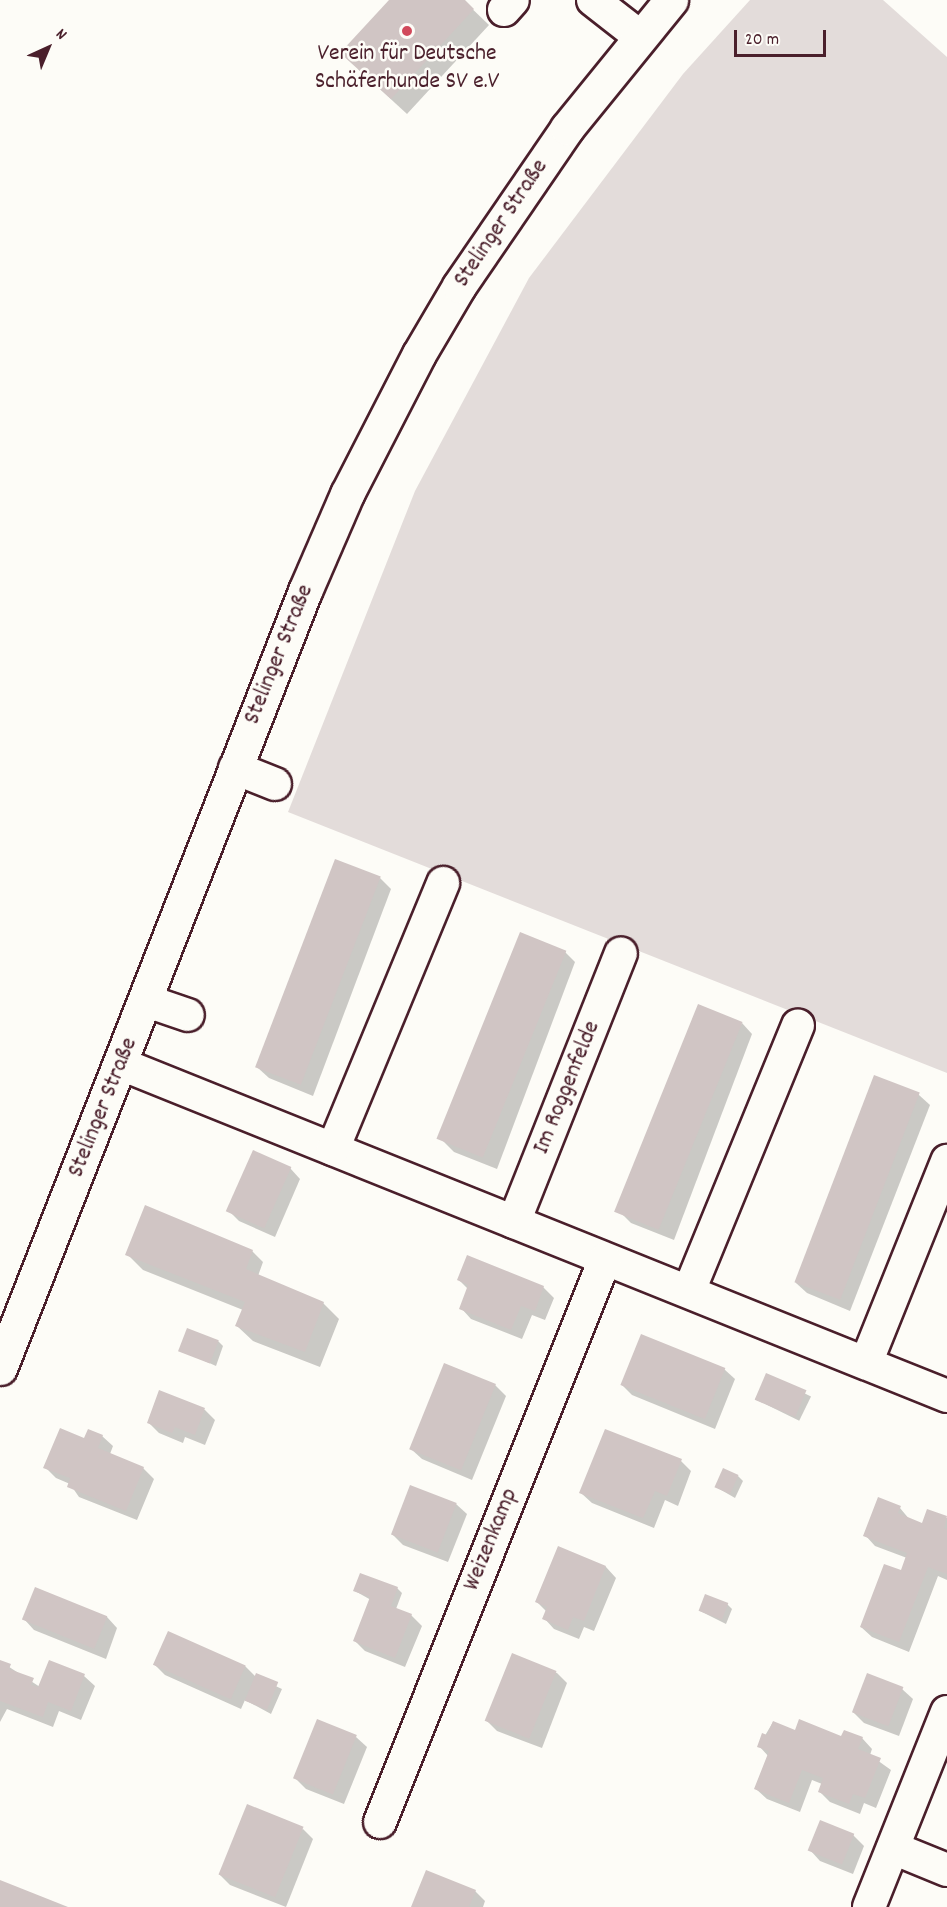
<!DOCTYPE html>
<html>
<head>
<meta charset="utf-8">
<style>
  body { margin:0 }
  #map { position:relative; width:947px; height:1907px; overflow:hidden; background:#fdfcf7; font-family:Dekko,sans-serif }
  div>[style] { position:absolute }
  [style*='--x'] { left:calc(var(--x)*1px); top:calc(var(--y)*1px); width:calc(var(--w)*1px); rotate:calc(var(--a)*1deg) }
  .green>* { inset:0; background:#e3dcda }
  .shadow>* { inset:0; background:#0003; transform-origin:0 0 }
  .building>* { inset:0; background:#d0c5c4; transform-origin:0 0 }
  .roads { filter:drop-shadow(2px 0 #4a1f2b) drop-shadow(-2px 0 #4a1f2b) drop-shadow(0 2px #4a1f2b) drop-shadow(0 -2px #4a1f2b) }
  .minor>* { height:32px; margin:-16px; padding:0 16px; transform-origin:16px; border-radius:16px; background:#fdfcf7 }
  .major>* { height:33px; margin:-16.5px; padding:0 16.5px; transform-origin:16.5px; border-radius:16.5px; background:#fdfcf7 }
  .dots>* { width:16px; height:16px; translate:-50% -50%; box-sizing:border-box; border:3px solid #fdfcf7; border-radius:50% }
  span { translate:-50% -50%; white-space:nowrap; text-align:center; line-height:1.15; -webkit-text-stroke:5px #fdfcf7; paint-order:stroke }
  .poi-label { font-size:24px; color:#4a1f2b }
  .street-label { font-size:24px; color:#4a1f2b }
  .north { position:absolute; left:18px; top:18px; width:60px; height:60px; -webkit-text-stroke:4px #fdfcf7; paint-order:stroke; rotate:44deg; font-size:16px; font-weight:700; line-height:24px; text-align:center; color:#4a1f2b }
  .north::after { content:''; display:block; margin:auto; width:21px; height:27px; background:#4a1f2b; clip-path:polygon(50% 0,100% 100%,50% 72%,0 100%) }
  .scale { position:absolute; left:734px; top:30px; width:92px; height:27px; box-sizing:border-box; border:3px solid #4a1f2b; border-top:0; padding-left:8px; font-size:18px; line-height:21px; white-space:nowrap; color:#4a1f2b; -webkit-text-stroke:4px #fdfcf7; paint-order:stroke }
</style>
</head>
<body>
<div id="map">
  <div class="green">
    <i style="clip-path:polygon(750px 0,883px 0,947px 57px,947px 1073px,288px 812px,415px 491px,529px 278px,683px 74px)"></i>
  </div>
  <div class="shadow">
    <i style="clip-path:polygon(391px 0,463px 0,489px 25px,407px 114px,358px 69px)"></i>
    <i style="clip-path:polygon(380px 878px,391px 889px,313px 1096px,269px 1078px,258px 1068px)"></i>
    <i style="clip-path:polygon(565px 952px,575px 962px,497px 1169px,454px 1152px,443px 1141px)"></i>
    <i style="clip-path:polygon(742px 1023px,752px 1034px,674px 1240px,631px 1223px,620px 1212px)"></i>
    <i style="clip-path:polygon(875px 1077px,919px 1095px,930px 1105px,850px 1311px,807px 1293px,796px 1283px)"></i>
    <i style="clip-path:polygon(290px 1168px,300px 1179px,275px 1237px,239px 1221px,228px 1210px)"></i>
    <i style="clip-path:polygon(252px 1251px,263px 1262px,258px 1276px,323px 1303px,339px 1319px,320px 1367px,253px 1341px,237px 1326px,243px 1310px,143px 1270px,127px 1254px)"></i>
    <i style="clip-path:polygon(459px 1280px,543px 1287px,554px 1298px,545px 1320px,532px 1315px,522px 1339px,471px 1319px,461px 1308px,468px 1289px)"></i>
    <i style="clip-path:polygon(218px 1341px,223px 1346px,216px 1366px,180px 1350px)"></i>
    <i style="clip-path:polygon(724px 1369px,735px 1379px,715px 1429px,632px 1395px,622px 1385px)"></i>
    <i style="left:767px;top:1375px;width:49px;height:27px;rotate:26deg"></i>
    <i style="clip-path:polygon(495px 1385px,506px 1396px,472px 1480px,422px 1459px,411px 1449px)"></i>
    <i style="clip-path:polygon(160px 1392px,205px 1410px,215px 1420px,205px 1445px,185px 1437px,183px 1443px,159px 1433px,148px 1422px)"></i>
    <i style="clip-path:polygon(102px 1436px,113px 1446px,110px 1454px,143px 1468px,154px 1479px,137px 1520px,79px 1497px,70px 1484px,56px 1478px,45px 1467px,85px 1440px)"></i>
    <i style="clip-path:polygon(681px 1461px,691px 1471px,678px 1506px,665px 1500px,654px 1528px,592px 1503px,581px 1493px)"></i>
    <i style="clip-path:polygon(738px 1476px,743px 1481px,735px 1498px,716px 1487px)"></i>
    <i style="clip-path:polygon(879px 1499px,900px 1508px,910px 1520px,922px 1525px,928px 1510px,947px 1518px,947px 1580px,938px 1576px,909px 1652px,872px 1637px,861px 1627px,901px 1572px,907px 1558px,875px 1546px,865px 1535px)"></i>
    <i style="clip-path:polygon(456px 1504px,467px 1514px,448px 1562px,403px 1545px,393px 1535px)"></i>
    <i style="clip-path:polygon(559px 1548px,606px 1567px,616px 1578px,594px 1631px,584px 1627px,579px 1639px,554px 1629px,544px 1618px,546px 1611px,537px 1602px)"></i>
    <i style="clip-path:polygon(397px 1588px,402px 1593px,396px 1609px,411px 1615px,422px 1626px,405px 1667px,365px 1651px,355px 1641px,371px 1600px,355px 1591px)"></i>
    <i style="clip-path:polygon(36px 1589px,107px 1617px,117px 1628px,106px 1659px,34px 1630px,24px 1619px)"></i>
    <i style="clip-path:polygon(727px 1604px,732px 1609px,726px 1624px,700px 1611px)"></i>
    <i style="clip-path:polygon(512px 1655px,557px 1673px,567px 1683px,542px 1748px,497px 1731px,486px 1720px)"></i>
    <i style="clip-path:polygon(0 1661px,40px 1687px,84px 1676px,95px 1686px,81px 1720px,59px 1711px,53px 1727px,7px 1709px,0 1722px)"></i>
    <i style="clip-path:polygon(155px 1665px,245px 1666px,256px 1677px,282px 1689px,271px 1714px,245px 1700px,241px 1709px,165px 1675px)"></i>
    <i style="clip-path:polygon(902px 1689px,913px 1699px,899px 1736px,864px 1723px,853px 1712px)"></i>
    <i style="clip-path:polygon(773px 1722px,796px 1732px,862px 1738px,872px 1749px,870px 1755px,891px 1770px,876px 1808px,864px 1803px,860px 1814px,830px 1802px,819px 1791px,822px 1784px,812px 1780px,800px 1812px,767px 1799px,756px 1789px,769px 1757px,759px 1746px)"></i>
    <i style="clip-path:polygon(356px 1737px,367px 1747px,344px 1804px,306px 1789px,296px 1779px)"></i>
    <i style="clip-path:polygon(303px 1829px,313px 1839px,286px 1907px,230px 1885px,219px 1874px)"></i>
    <i style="clip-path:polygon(853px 1835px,864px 1846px,853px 1874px,820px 1861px,810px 1850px)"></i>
    <i style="clip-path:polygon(475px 1891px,485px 1901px,483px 1907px,413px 1907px)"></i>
  </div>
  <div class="building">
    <i style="clip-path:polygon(389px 0,465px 0,474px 9px,391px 99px,340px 53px)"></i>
    <i style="left:335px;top:859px;width:49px;height:223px;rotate:21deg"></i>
    <i style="left:520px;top:932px;width:50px;height:223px;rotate:22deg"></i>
    <i style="left:698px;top:1004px;width:48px;height:224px;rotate:22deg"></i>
    <i style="left:874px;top:1075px;width:49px;height:222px;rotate:21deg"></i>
    <i style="left:253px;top:1150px;width:42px;height:67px;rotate:24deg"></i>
    <i style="clip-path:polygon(145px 1205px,253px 1250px,246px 1269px,324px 1302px,305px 1352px,235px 1326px,245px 1302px,125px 1255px)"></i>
    <i style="clip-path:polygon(467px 1255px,544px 1286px,535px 1311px,521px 1306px,511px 1330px,459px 1309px,468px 1285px,457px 1280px)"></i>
    <i style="left:187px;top:1328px;width:34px;height:25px;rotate:21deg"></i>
    <i style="left:641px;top:1334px;width:91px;height:55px;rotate:22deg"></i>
    <i style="left:444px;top:1363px;width:56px;height:93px;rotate:22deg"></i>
    <i style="left:766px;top:1373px;width:44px;height:29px;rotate:23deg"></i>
    <i style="clip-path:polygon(159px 1390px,205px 1408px,195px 1435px,175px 1427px,172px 1433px,147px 1423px)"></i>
    <i style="clip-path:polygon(60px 1428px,84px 1438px,88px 1429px,103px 1435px,98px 1448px,144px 1467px,126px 1511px,67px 1487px,70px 1478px,43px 1468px)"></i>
    <i style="clip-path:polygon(605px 1429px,682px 1459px,667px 1496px,655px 1491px,643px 1518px,579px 1493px)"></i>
    <i style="left:723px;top:1468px;width:17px;height:21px;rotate:24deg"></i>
    <i style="left:410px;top:1485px;width:50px;height:53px;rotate:21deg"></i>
    <i style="clip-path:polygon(878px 1497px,901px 1506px,898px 1513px,922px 1523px,927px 1509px,947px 1516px,944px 1528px,947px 1529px,947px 1574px,928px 1567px,899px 1642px,860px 1627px,884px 1564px,901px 1570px,907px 1553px,863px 1536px)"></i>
    <i style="clip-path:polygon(558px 1546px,606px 1566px,584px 1621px,573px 1617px,568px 1630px,542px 1619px,547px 1607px,535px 1602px)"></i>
    <i style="clip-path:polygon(360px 1573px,398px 1587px,391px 1606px,412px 1614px,395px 1658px,353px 1641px,370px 1597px,353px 1591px)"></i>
    <i style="left:35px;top:1587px;width:78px;height:35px;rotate:22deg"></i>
    <i style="left:705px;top:1594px;width:25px;height:18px;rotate:21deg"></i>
    <i style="left:168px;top:1631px;width:85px;height:37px;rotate:24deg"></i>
    <i style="left:512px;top:1653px;width:48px;height:73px;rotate:22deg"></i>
    <i style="clip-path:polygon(0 1660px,11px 1664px,9px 1669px,34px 1678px,31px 1685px,38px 1687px,49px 1660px,85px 1674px,71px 1711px,48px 1702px,43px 1717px,0 1701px)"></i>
    <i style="left:256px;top:1673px;width:24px;height:30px;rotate:22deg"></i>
    <i style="left:867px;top:1673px;width:39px;height:42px;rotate:21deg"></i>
    <i style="left:317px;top:1719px;width:43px;height:64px;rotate:22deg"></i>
    <i style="clip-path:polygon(799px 1719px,841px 1736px,844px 1730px,863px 1737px,858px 1749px,881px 1758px,865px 1798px,853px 1794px,849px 1804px,818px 1792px,823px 1778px,802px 1770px,789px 1803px,754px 1789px,769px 1751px,757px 1747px,762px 1733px,767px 1735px,773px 1721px,795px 1730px)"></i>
    <i style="left:247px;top:1804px;width:61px;height:76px;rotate:22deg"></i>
    <i style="left:820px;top:1820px;width:37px;height:33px;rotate:22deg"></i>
    <i style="clip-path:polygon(426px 1870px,476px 1890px,469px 1907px,411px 1907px)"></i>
    <i style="clip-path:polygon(0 1880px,68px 1907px,0 1907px)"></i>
  </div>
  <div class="roads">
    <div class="minor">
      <i style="--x:593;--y:0;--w:58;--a:38"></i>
      <i style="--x:504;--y:10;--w:13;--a:-48"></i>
      <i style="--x:235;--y:768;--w:43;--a:21.8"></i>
      <i style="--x:147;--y:1001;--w:43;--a:18.9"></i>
      <i style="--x:121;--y:1064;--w:890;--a:21.9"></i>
      <i style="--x:333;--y:1149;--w:288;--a:-67.5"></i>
      <i style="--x:514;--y:1222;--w:289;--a:-68.3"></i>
      <i style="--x:689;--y:1291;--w:287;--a:-67.7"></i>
      <i style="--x:866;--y:1363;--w:218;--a:-68.1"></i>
      <i style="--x:380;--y:1822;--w:606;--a:-68.22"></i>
      <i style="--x:893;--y:1848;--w:58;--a:22.2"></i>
      <i style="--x:869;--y:1907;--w:210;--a:-68.2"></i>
    </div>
    <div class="major">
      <i style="--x:0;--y:1368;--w:835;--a:-68.57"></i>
      <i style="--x:305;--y:591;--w:106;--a:-66.6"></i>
      <i style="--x:347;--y:494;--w:157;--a:-62.8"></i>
      <i style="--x:419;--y:354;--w:79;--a:-59.5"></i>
      <i style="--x:459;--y:286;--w:191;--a:-55.6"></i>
      <i style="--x:567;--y:128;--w:165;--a:-50.9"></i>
    </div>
  </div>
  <div class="dots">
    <i style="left:407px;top:31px;background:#d1495b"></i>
  </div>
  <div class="poi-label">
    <span style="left:407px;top:69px">Verein für Deutsche<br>Schäferhunde SV e.V</span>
  </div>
  <div class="street-label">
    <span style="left:502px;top:224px;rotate:-56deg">Stelinger Straße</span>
    <span style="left:280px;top:655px;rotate:-68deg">Stelinger Straße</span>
    <span style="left:568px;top:1088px;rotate:-68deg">Im Roggenfelde</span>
    <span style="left:104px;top:1108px;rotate:-68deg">Stelinger Straße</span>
    <span style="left:492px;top:1540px;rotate:-68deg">Weizenkamp</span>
  </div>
  <div class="north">N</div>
  <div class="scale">20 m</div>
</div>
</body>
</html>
